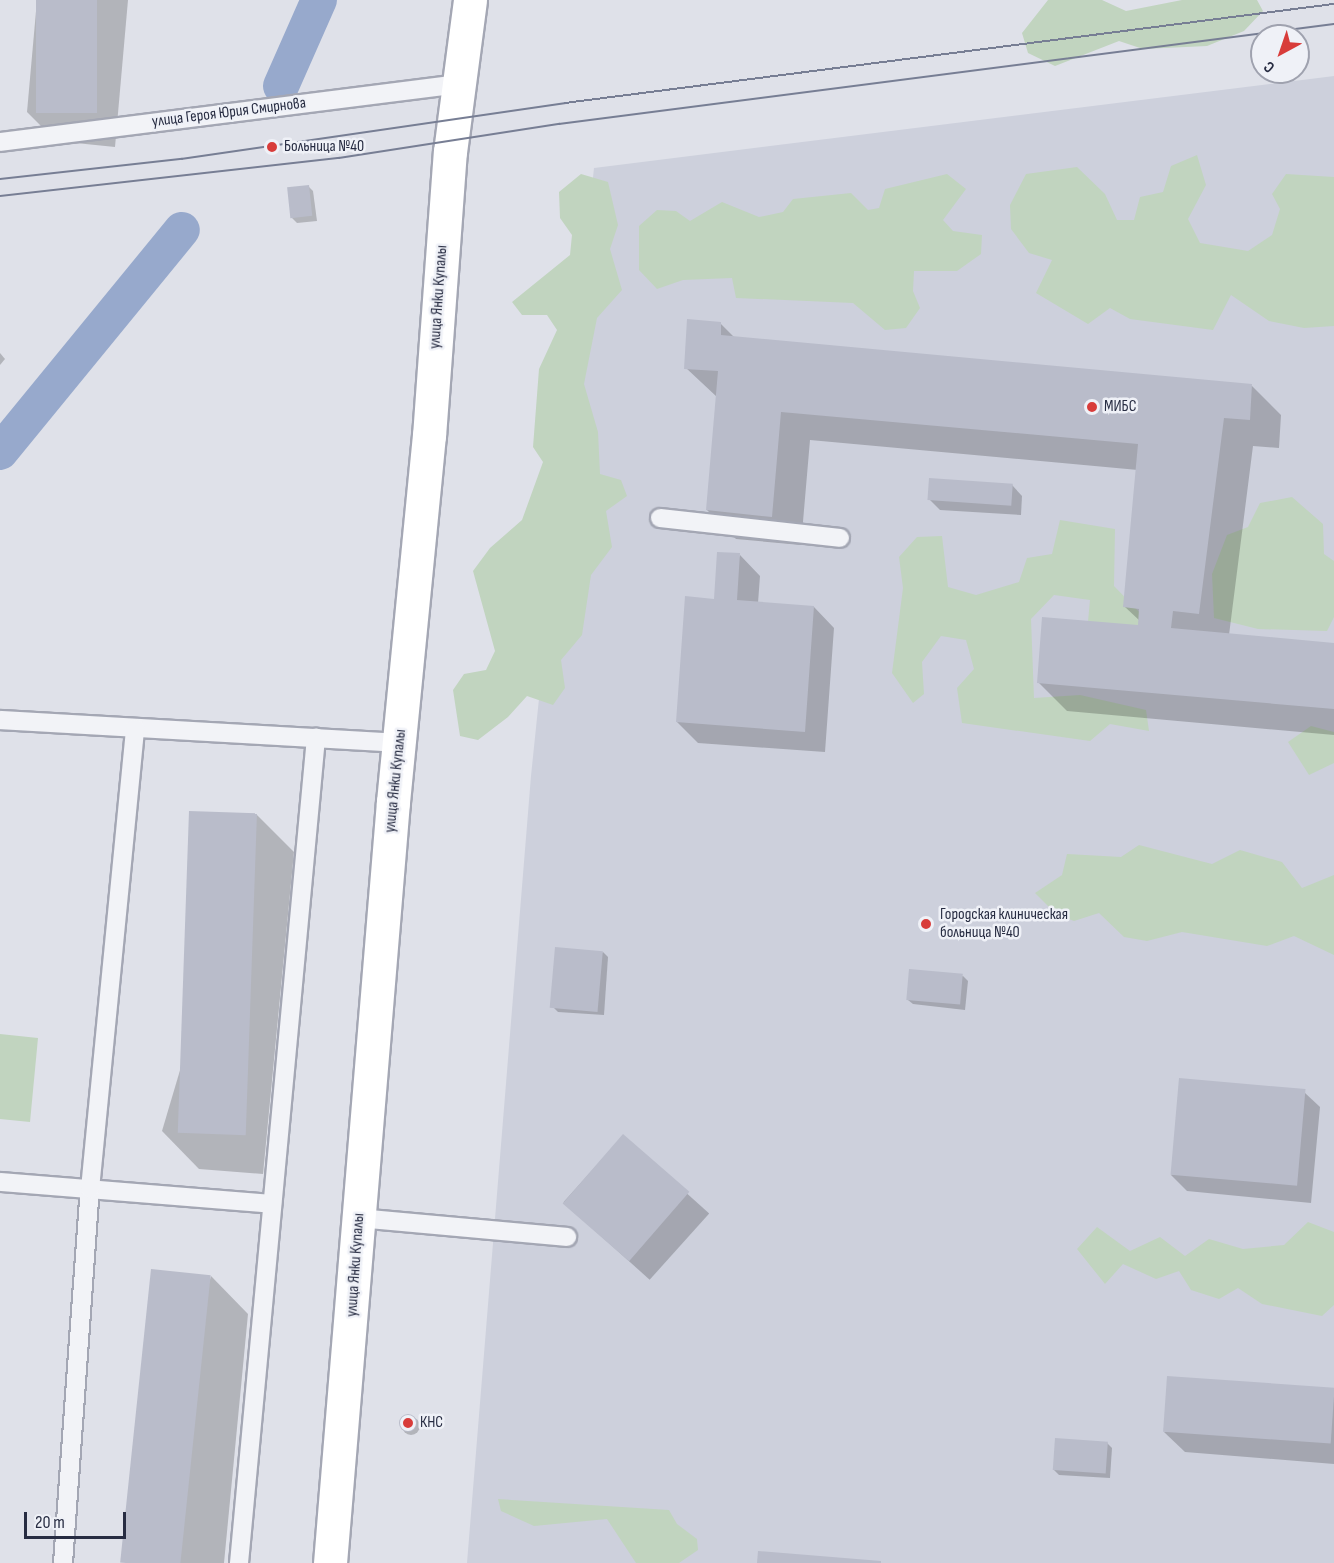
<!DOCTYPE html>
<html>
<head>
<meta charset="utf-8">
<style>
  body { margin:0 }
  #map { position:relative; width:1334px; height:1563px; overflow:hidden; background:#dfe1e9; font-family:"Sofia Sans Condensed",sans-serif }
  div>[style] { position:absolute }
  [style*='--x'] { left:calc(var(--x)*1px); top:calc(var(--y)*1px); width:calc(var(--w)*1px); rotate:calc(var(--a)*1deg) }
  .built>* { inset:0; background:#cdd0dc }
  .green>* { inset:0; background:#c1d4bf }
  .shadow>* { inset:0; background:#0003; transform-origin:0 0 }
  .round { border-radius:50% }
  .canal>* { height:36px; margin:-18px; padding:0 18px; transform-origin:18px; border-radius:18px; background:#97a9cc }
  .building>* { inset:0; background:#b9bcca; transform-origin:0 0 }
  .roads { filter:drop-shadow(2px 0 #a4a7b4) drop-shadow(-2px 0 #a4a7b4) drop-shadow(0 2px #a4a7b4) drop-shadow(0 -2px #a4a7b4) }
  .lane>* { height:18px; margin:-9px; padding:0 9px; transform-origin:9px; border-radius:9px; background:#f2f3f7 }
  .secondary>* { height:33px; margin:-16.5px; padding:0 16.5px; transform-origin:16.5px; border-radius:16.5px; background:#fff }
  .tram>* { height:1.5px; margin:-0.75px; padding:0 0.75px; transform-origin:0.75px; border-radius:0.75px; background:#777e94 }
  .dots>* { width:16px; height:16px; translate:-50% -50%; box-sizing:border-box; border:3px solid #eff1f7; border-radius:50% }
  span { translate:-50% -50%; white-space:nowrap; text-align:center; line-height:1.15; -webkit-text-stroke:5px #eff1f7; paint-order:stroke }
  .street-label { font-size:16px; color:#272c42 }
  .poi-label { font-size:16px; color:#272c42 }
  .left { translate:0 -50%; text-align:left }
  .north { position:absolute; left:1250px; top:24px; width:60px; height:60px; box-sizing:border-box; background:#eff1f7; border:2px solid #9fa2af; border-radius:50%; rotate:220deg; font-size:16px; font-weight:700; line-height:24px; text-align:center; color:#272c42 }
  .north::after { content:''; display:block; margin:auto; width:21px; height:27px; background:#d83c3a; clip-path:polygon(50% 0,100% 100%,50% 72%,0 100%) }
  .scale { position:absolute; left:24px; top:1512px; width:102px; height:27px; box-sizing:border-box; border:3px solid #272c42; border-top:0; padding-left:8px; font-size:18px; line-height:21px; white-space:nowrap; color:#272c42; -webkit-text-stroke:4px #eff1f7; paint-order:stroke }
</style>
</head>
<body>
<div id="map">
  <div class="built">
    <i style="clip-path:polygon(1334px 76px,1334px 1563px,467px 1563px,531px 776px,594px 168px)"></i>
  </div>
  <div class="green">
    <i style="clip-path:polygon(1048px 0,1102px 0,1126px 11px,1182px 0,1257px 0,1263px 11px,1244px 31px,1207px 46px,1143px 49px,1119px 41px,1055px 66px,1028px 53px,1022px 33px)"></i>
    <i style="clip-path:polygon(1197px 155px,1206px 185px,1188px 219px,1200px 243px,1248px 251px,1272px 235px,1280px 209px,1272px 194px,1286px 174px,1334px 177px,1334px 326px,1304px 328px,1269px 321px,1231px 295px,1213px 330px,1130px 319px,1110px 308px,1088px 324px,1036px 293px,1052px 260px,1029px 253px,1011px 229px,1010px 205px,1026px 174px,1077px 167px,1105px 194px,1117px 220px,1134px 220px,1140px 197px,1163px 192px,1171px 166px)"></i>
    <i style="clip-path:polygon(581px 174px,608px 182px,618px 225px,610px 249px,622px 290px,597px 318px,584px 384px,598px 432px,600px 474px,621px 480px,627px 496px,606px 511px,612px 547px,591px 575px,582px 635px,561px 660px,565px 688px,553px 705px,527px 696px,508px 717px,478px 740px,460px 736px,453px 690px,464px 674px,486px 670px,495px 651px,473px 571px,490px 548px,522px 520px,543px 462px,533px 447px,539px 369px,557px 330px,547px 315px,522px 315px,512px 302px,570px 255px,572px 235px,560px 218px,559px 192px)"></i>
    <i style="clip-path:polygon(947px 174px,966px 189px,943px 220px,953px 231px,982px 235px,981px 254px,957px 271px,914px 271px,913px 291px,920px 308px,906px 328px,885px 330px,853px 303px,736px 298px,732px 278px,683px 280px,657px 289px,639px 270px,639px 226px,657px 210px,676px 211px,690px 221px,722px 202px,759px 217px,783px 212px,793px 199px,851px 193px,868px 210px,879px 208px,885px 189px)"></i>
    <i style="clip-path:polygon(1292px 497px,1323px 524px,1324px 554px,1334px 561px,1334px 617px,1327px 631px,1258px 629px,1214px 618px,1212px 574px,1227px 535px,1248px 527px,1260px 503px)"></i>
    <i style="clip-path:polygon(1060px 520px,1115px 529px,1114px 586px,1145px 618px,1119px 656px,1086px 643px,1090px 600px,1054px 595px,1031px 619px,1034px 698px,1080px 695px,1146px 710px,1149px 731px,1110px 724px,1090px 741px,962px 723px,957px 688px,974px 669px,966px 640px,941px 636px,922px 662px,924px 694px,913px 703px,892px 673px,903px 588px,899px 557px,917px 537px,942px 536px,948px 587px,976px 595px,1019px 582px,1027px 558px,1052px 554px)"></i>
    <i style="clip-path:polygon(1311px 726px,1334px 732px,1334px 763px,1309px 775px,1288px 742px)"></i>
    <i style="clip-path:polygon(1139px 845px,1212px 864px,1240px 850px,1282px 862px,1302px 888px,1334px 875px,1334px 955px,1294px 936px,1267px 946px,1182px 932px,1147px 941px,1124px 937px,1099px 913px,1074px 921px,1056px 914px,1035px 893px,1062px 875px,1067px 854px,1121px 857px)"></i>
    <i style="clip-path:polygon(0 1034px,38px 1038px,30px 1122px,0 1119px)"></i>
    <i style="clip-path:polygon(1308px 1222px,1334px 1232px,1334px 1305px,1322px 1316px,1262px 1304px,1238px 1288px,1219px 1299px,1191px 1290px,1179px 1271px,1156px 1279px,1123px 1264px,1105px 1284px,1077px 1249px,1097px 1227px,1130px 1251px,1160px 1237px,1185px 1256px,1209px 1239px,1243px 1249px,1284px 1245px)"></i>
    <i style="clip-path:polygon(498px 1499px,669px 1510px,677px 1524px,697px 1539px,698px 1550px,679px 1563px,636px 1563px,607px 1519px,534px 1526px,501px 1511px)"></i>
  </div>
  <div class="shadow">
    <i style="clip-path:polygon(37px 0,128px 0,115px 147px,56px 141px,27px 112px)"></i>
    <i style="clip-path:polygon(308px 186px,313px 191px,317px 221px,297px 223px,292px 218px)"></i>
    <i style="clip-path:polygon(720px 323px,735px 338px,1252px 386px,1281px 415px,1279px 448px,1253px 446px,1229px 635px,1334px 644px,1334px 735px,1067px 711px,1038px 682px,1139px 627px,1140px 621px,1125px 607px,1138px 470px,810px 440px,801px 545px,736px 539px,707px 510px,717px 397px,686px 368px)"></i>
    <i style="clip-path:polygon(0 353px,5px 359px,0 365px)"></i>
    <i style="clip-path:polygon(1012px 485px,1022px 496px,1021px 515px,940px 510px,929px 499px)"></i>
    <i style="clip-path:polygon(740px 555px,760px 576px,758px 603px,814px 607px,834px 628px,825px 752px,698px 743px,677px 722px)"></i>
    <i style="clip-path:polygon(256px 814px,294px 852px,263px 1174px,199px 1169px,162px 1131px)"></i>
    <i style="clip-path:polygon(603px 952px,608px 957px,604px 1015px,558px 1012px,553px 1007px)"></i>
    <i style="clip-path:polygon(963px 976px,968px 981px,965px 1010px,913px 1004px,908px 1000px)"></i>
    <i style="clip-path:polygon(1304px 1092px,1320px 1107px,1311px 1203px,1187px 1191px,1171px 1175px)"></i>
    <i style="left:623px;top:1136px;width:116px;height:89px;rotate:42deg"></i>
    <i style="clip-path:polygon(211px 1276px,248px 1314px,224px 1563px,127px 1563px)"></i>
    <i style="clip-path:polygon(1334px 1391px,1334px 1464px,1185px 1452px,1164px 1432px)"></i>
    <i class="round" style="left:402px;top:1417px;width:18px;height:18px"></i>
    <i style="clip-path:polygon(1107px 1443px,1112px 1448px,1110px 1478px,1059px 1475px,1054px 1470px)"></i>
  </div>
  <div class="canal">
    <i style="--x:281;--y:86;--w:94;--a:-66.2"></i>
    <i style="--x:0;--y:452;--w:287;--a:-50.7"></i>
  </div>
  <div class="building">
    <i style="left:36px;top:0;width:61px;height:113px"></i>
    <i style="left:309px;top:185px;width:31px;height:22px;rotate:84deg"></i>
    <i style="clip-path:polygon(687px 319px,721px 322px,721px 335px,1252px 384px,1250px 420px,1224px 418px,1199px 614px,1173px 611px,1171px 628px,1334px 643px,1334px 709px,1037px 683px,1042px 617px,1138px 625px,1139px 609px,1123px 607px,1138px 444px,781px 412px,772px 517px,706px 510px,718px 371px,684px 369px)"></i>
    <i style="left:929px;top:478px;width:84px;height:22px;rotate:4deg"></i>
    <i style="clip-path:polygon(717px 552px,740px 553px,737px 600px,814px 606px,805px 732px,676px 722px,685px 596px,714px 599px)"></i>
    <i style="left:189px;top:811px;width:68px;height:322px;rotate:2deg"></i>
    <i style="left:555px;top:947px;width:48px;height:61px;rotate:5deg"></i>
    <i style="left:909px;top:969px;width:54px;height:31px;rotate:5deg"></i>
    <i style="left:1179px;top:1078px;width:127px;height:97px;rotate:5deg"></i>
    <i style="left:623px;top:1134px;width:88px;height:92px;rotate:41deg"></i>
    <i style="left:151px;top:1269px;width:60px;height:295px;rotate:6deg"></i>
    <i style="left:1167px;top:1376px;width:168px;height:56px;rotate:4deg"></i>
    <i class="round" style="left:399px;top:1414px;width:18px;height:18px"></i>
    <i style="left:1055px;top:1438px;width:53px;height:32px;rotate:4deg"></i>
    <i style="clip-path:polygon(758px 1551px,881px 1561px,881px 1563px,757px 1563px)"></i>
  </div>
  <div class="roads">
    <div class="lane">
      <i style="--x:0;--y:142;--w:462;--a:-7.2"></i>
      <i style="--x:660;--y:518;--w:181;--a:6.3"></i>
      <i style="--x:0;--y:720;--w:401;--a:3.3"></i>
      <i style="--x:0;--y:1182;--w:273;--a:4.6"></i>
      <i style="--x:359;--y:1218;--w:209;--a:5.2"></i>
      <i style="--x:63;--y:1563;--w:375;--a:-85.9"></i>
      <i style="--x:90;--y:1189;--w:463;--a:-84.4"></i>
      <i style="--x:239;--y:1563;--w:829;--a:-84.67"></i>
    </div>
    <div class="secondary">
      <i style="--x:330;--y:1563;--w:764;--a:-85.27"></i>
      <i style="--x:393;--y:802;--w:368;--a:-84.4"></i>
      <i style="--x:429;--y:436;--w:285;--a:-85.8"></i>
      <i style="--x:450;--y:152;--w:153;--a:-82.5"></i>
    </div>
  </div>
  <div class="tram">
    <i style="--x:0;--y:179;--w:183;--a:-6.3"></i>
    <i style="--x:182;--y:159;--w:387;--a:-8.3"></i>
    <i style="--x:565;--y:103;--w:775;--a:-7.34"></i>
    <i style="--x:0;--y:196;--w:341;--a:-6.4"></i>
    <i style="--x:339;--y:158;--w:223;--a:-8.8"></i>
    <i style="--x:559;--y:124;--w:781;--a:-7.35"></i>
  </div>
  <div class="dots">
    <i style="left:272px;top:147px;background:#d83c3a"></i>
    <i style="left:1092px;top:407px;background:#d83c3a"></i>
    <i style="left:926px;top:924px;background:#d83c3a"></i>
    <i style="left:408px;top:1423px;background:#d83c3a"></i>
  </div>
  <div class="street-label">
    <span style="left:229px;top:113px;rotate:-7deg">улица Героя Юрия Смирнова</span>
    <span style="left:439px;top:297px;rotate:-86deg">улица Янки Купалы</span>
    <span style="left:396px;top:781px;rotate:-84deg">улица Янки Купалы</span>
    <span style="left:356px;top:1265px;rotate:-86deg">улица Янки Купалы</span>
  </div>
  <div class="poi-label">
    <span class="left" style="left:284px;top:147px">Больница №40</span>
    <span class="left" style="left:1104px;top:407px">МИБС</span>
    <span class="left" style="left:940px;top:924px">Городская клиническая<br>больница №40</span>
    <span class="left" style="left:420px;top:1423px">КНС</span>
  </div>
  <div class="north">С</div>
  <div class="scale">20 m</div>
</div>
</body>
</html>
